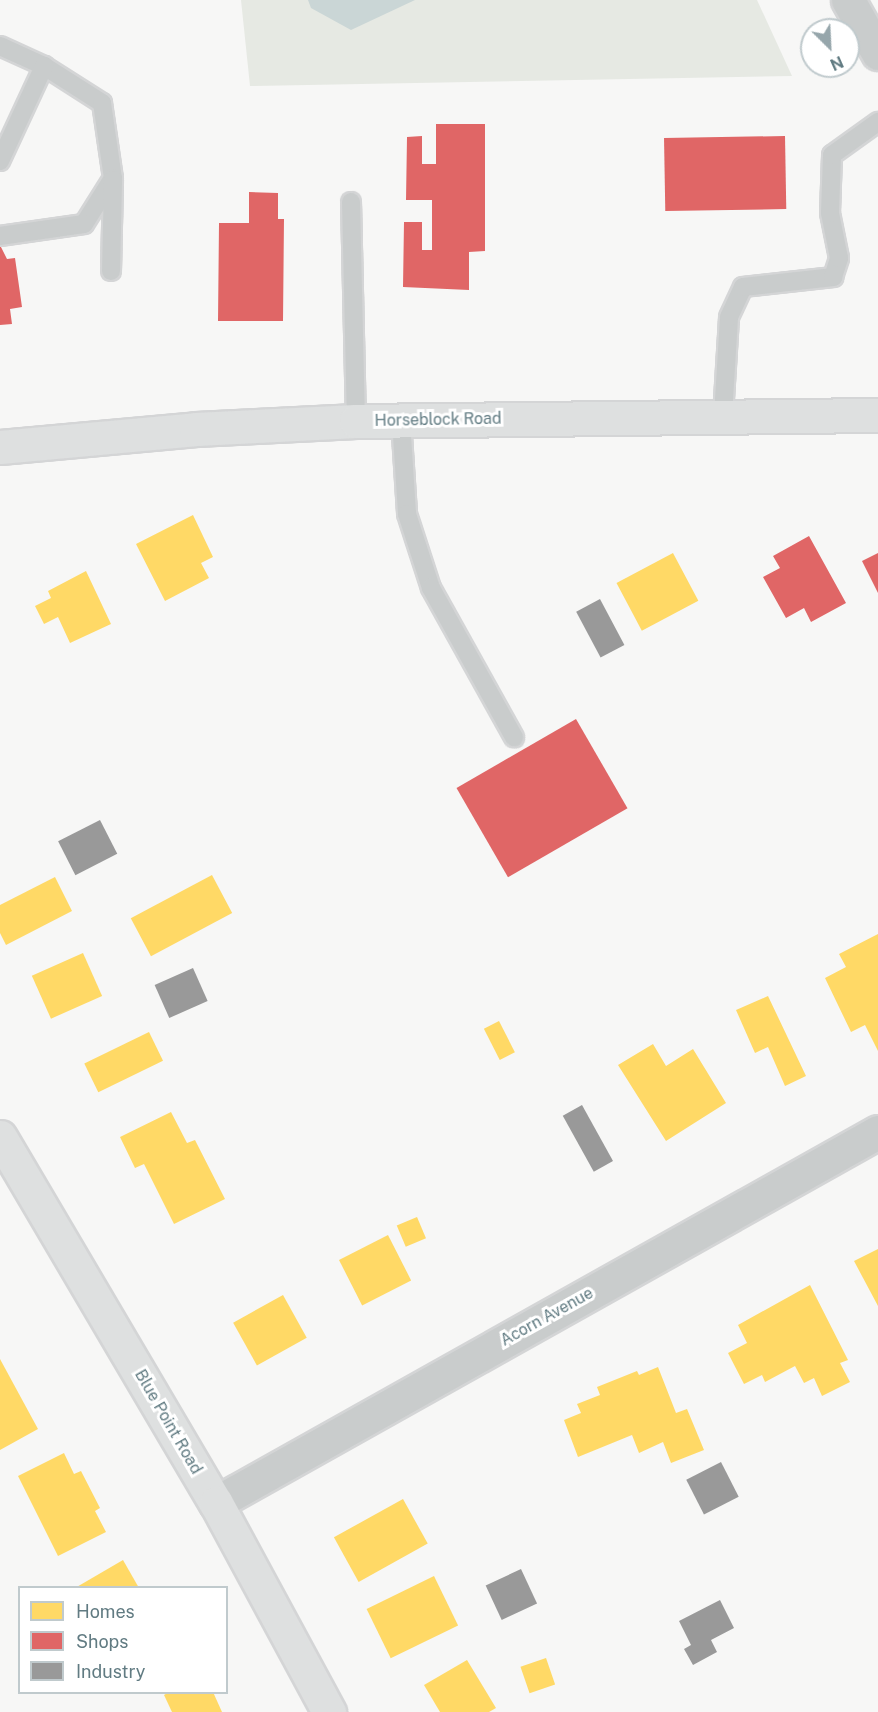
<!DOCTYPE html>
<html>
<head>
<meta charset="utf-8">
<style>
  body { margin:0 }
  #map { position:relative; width:878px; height:1712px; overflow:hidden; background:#f7f7f6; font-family:"Public Sans",sans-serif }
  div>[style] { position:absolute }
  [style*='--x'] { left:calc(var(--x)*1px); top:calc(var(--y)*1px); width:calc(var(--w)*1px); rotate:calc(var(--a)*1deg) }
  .green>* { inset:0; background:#e6e9e3 }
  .water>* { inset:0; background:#cad6d6 }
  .homes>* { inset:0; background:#ffd966; transform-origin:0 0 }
  .shops>* { inset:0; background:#e06666; transform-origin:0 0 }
  .industry>* { inset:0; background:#999; transform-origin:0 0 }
  .roads { filter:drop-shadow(2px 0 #d4d5d6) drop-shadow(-2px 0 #d4d5d6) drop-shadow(0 2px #d4d5d6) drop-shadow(0 -2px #d4d5d6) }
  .lane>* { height:18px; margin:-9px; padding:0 9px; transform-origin:9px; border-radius:9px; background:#c9cccc }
  .street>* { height:33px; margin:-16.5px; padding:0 16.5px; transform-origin:16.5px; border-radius:16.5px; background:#c9cccc }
  .secondary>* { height:33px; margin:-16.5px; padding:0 16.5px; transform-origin:16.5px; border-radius:16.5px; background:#dee0e0 }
  .primary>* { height:33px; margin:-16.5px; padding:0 16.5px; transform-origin:16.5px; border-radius:16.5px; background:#dee0e0 }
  span { translate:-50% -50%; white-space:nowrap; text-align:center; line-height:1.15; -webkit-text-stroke:6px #fff; paint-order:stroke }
  .street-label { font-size:16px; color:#617b82 }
  .legend { position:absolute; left:18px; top:1586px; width:210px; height:108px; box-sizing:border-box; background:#fff; border:2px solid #c0cacd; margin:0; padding:8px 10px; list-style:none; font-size:18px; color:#617b82 }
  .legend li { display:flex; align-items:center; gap:12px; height:30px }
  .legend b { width:30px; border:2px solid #c0cacd }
  .north { position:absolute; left:800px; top:18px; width:60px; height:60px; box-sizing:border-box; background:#fff; border:2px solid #c0cacd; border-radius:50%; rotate:156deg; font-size:16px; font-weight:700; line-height:24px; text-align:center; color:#617b82 }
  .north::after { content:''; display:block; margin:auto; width:21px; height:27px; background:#96a6ab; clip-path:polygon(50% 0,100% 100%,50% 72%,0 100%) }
</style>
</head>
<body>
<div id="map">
  <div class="green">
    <i style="clip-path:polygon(241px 0,757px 0,792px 76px,250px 86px)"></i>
  </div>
  <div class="water">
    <i style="clip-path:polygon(308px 0,415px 0,351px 30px,311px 8px)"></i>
  </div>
  <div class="homes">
    <i style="clip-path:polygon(193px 515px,213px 557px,201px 563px,209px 578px,165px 601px,136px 544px)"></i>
    <i style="left:673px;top:553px;width:54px;height:64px;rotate:62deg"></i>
    <i style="clip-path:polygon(86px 571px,111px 624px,70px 643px,58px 617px,44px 624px,35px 606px,51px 598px,48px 591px)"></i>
    <i style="left:212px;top:875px;width:43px;height:92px;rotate:62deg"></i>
    <i style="clip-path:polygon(55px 877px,72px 911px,6px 945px,0 933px,0 905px)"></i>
    <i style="clip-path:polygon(878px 934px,878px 1051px,865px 1025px,851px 1032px,825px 978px,846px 967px,839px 954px)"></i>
    <i style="left:83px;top:953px;width:47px;height:56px;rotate:66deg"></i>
    <i style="clip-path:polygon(768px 996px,806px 1076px,785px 1086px,768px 1047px,755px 1053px,736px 1010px)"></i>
    <i style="left:499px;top:1021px;width:35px;height:17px;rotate:63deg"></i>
    <i style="left:149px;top:1032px;width:32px;height:72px;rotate:64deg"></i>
    <i style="clip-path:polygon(653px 1044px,666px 1066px,693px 1049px,726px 1103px,666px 1141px,618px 1065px)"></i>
    <i style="clip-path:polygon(171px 1112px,187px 1143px,195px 1140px,225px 1199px,174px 1224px,144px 1164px,135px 1168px,120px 1137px)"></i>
    <i style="left:417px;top:1217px;width:23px;height:22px;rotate:67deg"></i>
    <i style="left:388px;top:1235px;width:51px;height:55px;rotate:63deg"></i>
    <i style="clip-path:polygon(878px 1249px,878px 1306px,854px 1261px)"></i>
    <i style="clip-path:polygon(810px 1285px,848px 1360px,840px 1363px,850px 1382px,822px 1396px,814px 1378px,804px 1383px,795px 1366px,765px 1382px,762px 1375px,744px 1384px,728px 1353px,747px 1343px,738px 1325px)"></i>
    <i style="left:283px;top:1295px;width:49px;height:57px;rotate:61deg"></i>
    <i style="clip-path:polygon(0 1359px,38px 1429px,0 1450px)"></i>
    <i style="clip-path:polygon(658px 1367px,676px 1413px,687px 1409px,704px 1450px,671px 1463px,663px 1442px,639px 1453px,632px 1435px,578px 1457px,564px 1420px,581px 1413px,577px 1404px,600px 1395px,597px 1387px,637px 1371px,639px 1375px)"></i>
    <i style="clip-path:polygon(64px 1453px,74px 1474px,81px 1471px,100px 1508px,95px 1511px,106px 1532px,58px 1556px,18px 1476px)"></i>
    <i style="left:403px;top:1499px;width:51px;height:79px;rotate:61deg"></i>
    <i style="clip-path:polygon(123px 1560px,139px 1588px,75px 1588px)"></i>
    <i style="left:434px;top:1576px;width:55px;height:75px;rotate:64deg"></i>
    <i style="left:546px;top:1658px;width:28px;height:27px;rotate:71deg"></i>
    <i style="clip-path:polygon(467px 1660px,496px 1708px,489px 1712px,440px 1712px,424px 1685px)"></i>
    <i style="clip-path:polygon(169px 1692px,213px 1692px,222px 1712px,172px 1712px,164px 1695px)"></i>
  </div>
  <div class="shops">
    <i style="clip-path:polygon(436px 124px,485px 124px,485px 251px,469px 252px,469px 290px,403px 287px,404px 222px,422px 222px,422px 250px,432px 250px,432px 200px,406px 200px,407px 137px,422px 136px,422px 164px,436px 164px)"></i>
    <i style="left:785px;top:136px;width:73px;height:121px;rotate:89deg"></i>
    <i style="clip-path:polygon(249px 192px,278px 193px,278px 219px,284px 219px,283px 321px,218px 321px,219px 223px,249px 223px)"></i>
    <i style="clip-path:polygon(0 245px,7px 259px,15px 258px,22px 307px,10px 309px,12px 324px,0 325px)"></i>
    <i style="clip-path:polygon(809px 536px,846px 603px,811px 622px,804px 608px,786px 618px,763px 577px,780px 568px,773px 556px)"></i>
    <i style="clip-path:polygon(878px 553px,878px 593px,862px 561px)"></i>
    <i style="left:576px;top:719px;width:103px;height:138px;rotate:60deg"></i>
  </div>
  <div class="industry">
    <i style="left:600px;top:599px;width:52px;height:27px;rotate:62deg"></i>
    <i style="left:100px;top:820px;width:38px;height:47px;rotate:63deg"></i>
    <i style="left:193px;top:968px;width:36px;height:42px;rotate:66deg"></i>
    <i style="left:582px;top:1105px;width:64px;height:22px;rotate:61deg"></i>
    <i style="left:721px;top:1462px;width:39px;height:39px;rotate:63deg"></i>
    <i style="left:521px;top:1569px;width:38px;height:39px;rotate:65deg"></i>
    <i style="clip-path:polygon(720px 1600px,734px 1628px,711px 1640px,717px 1652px,693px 1665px,684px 1649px,691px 1645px,679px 1621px)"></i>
  </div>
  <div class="roads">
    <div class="lane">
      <i style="--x:0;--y:46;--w:48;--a:24.4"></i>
      <i style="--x:44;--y:66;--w:69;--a:32.5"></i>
      <i style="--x:102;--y:103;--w:76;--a:81.7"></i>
      <i style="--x:113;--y:178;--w:54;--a:122.2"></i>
      <i style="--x:84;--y:224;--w:85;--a:171.9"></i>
      <i style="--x:0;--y:161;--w:105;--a:-65.1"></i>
      <i style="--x:351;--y:202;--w:219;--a:88.7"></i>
      <i style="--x:111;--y:271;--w:91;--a:-88.7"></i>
      <i style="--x:723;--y:416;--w:99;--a:-86.5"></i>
      <i style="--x:729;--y:317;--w:33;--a:-65"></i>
      <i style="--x:743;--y:287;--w:91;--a:-6.3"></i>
      <i style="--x:833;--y:277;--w:20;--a:-72"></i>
      <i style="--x:839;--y:258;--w:46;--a:-101.3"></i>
      <i style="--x:830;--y:213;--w:58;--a:-88"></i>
      <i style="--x:832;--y:155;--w:57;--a:-35.7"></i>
      <i style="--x:401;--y:420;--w:94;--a:86.3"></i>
      <i style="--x:407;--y:514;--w:78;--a:72"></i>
      <i style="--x:431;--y:588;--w:171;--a:60.9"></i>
    </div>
    <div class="street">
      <i style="--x:848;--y:0;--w:61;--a:60.5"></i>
      <i style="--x:216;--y:1503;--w:759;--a:-29.27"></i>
    </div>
    <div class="secondary">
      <i style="--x:0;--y:1137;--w:425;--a:59.5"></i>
      <i style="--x:216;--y:1503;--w:238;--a:61.6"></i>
    </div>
    <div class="primary">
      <i style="--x:0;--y:447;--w:197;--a:-5.2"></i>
      <i style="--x:196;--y:429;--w:160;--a:-2.9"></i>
      <i style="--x:356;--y:421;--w:522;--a:-0.66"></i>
    </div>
  </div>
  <div class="street-label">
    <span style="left:438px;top:420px;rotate:-1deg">Horseblock Road</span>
    <span style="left:547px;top:1317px;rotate:-29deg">Acorn Avenue</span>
    <span style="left:168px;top:1422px;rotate:60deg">Blue Point Road</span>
  </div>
  <ul class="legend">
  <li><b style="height:16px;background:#ffd966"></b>Homes</li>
  <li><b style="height:16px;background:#e06666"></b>Shops</li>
  <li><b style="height:16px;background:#999"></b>Industry</li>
  </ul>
  <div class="north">N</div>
</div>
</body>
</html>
